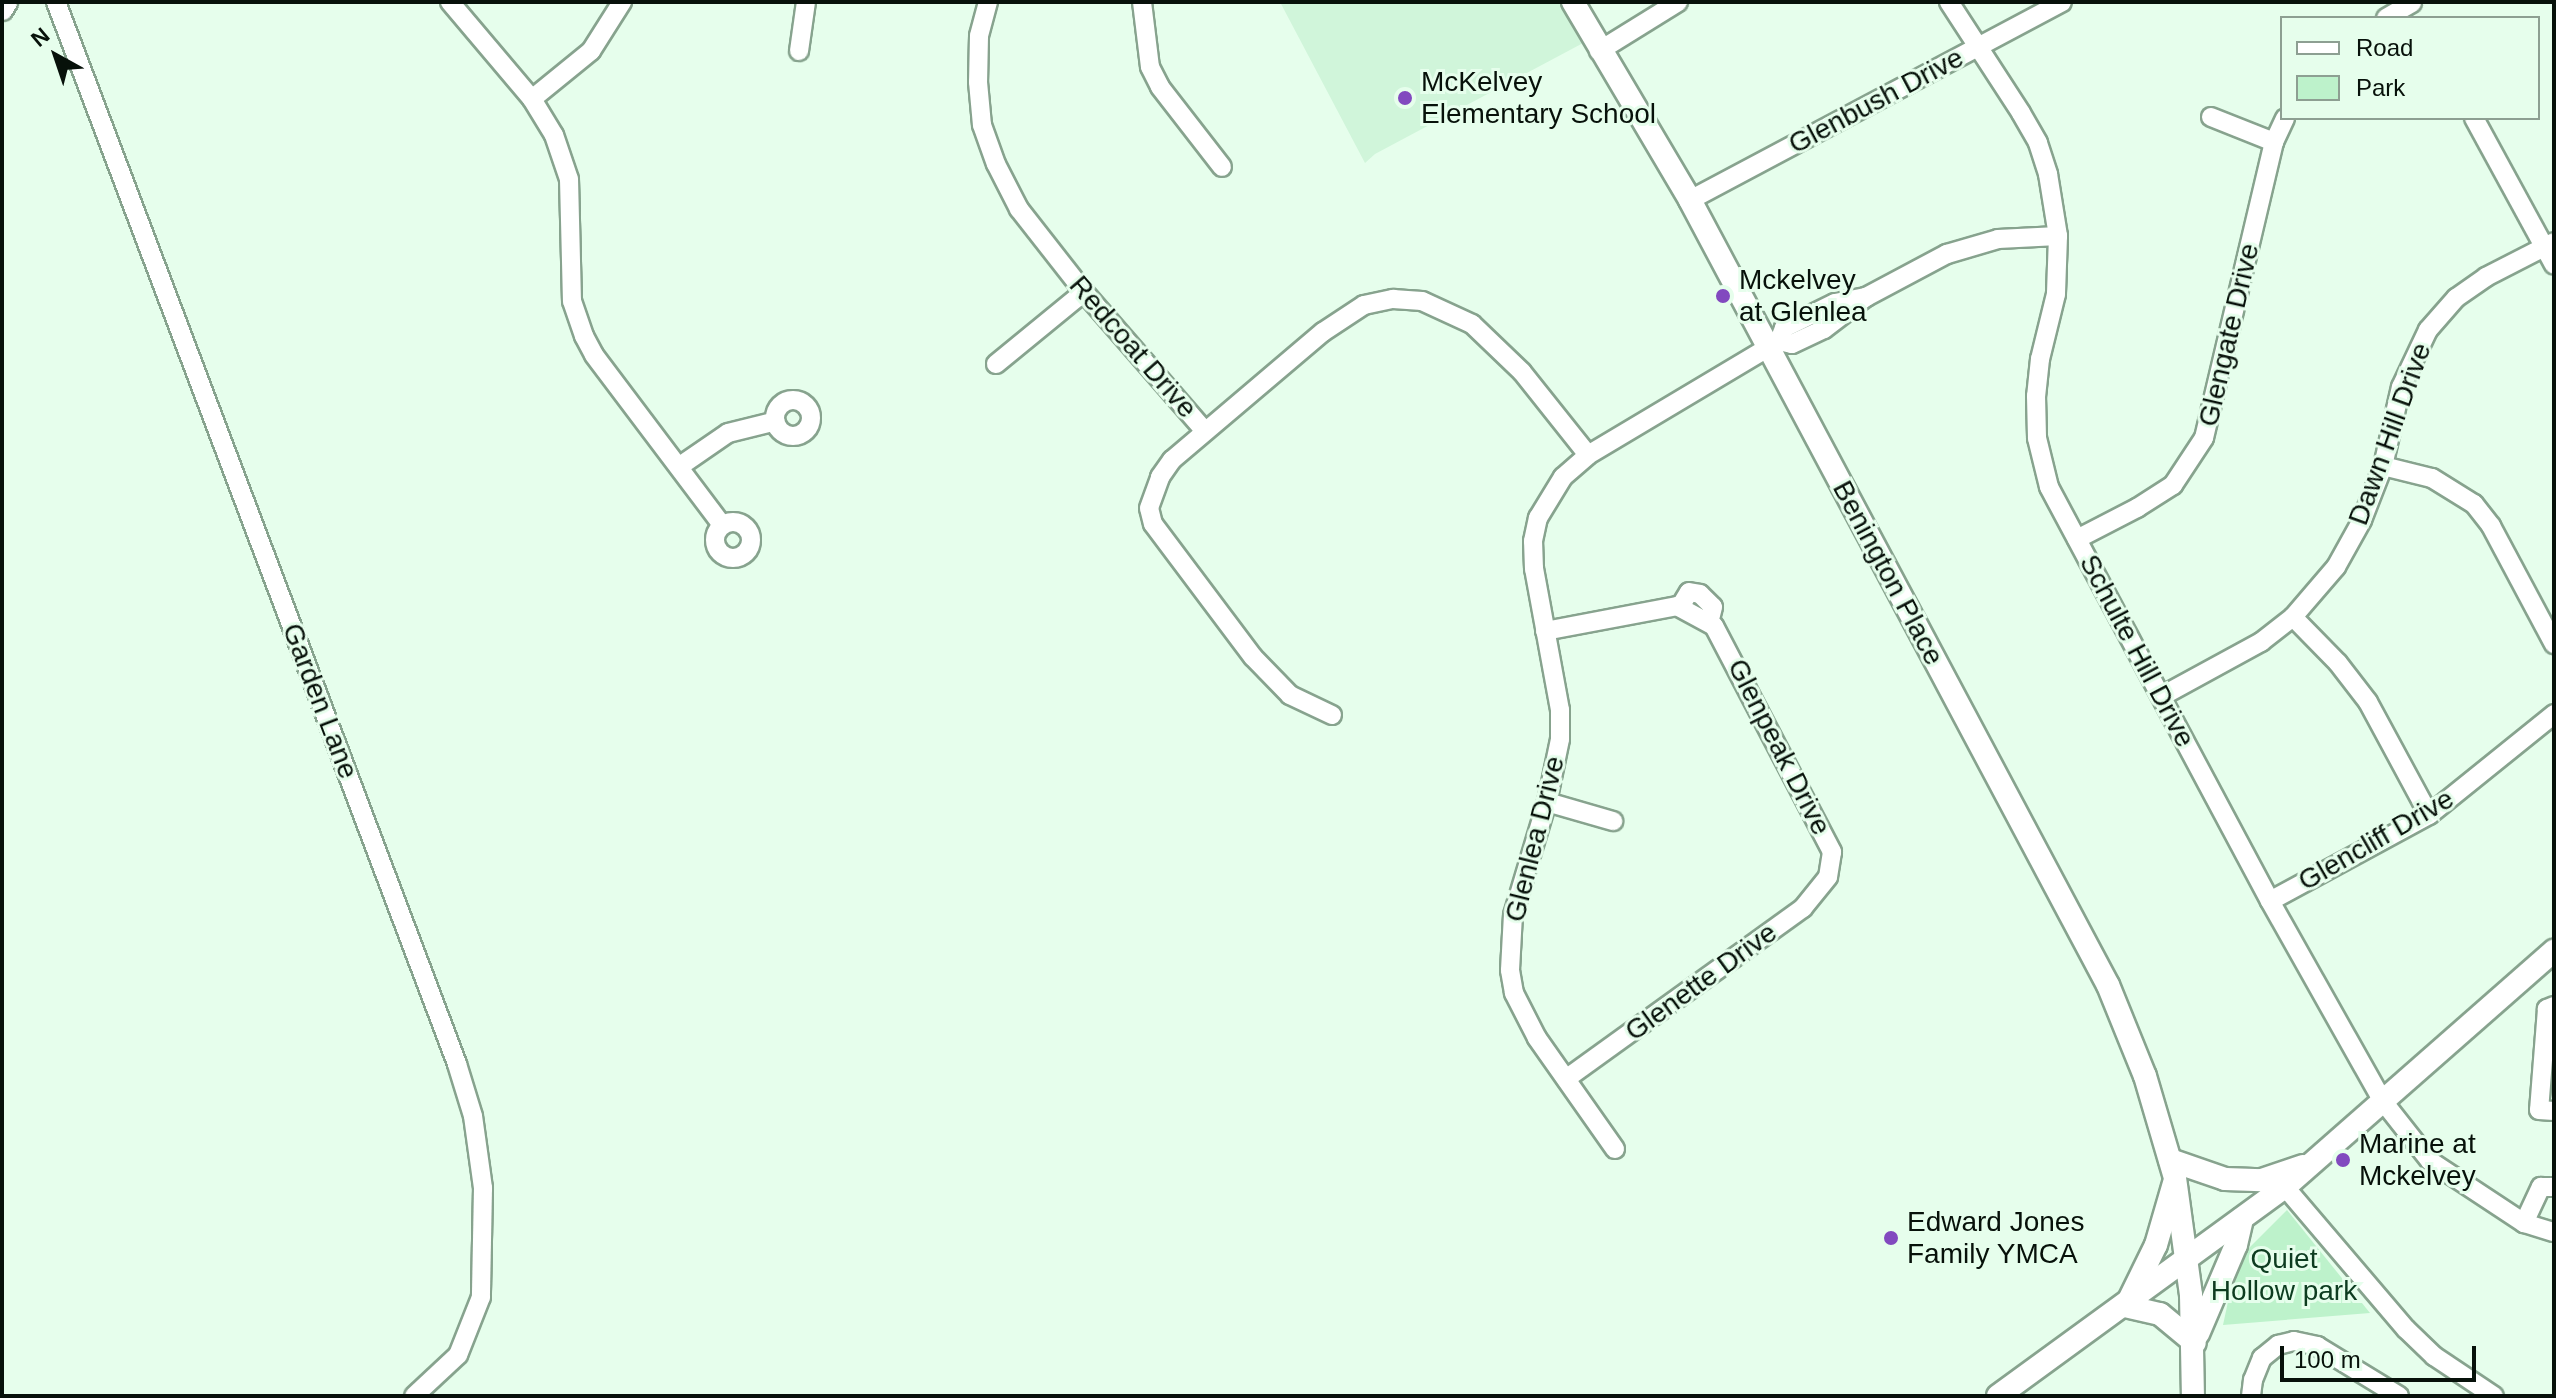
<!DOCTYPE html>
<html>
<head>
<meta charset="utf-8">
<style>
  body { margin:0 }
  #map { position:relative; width:2556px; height:1398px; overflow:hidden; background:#e6feec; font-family:Helvetica,sans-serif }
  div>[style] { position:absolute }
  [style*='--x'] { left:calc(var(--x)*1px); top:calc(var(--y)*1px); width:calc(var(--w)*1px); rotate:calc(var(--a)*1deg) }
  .built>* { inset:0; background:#d0f5da }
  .green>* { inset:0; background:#bdf2cb }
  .roads { filter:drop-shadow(2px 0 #87a38e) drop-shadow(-2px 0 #87a38e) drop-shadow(0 2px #87a38e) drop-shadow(0 -2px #87a38e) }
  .minor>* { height:18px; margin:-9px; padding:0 9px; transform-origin:9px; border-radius:9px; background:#fff }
  .minor>.ring { margin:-9px; padding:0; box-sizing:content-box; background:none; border:18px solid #fff; border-radius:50% }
  .major>* { height:22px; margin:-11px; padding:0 11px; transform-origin:11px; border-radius:11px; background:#fff }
  .dots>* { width:22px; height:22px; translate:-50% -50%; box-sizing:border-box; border:4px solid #e6feec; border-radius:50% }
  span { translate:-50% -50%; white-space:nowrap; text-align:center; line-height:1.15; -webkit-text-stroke:6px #e6feec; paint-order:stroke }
  .poi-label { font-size:28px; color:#07110a }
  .left { translate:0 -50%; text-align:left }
  .street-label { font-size:28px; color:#07110a }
  .park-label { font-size:28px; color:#0d3c20 }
  .frame { position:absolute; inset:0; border:4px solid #07110a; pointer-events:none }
  .legend { position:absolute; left:2280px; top:16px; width:260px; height:104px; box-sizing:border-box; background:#e6feec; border:2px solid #8d9f92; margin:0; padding:10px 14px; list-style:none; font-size:24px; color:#07110a }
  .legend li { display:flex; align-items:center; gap:16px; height:40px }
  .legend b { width:40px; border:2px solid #8d9f92 }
  .north { position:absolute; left:16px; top:16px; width:80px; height:80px; -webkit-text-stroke:6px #e6feec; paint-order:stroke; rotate:320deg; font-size:22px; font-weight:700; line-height:32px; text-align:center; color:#07110a }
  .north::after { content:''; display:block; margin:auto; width:28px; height:36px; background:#07110a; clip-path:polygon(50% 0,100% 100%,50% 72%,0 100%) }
  .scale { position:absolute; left:2280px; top:1346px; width:196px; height:36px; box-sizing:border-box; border:4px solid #07110a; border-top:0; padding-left:10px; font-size:24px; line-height:28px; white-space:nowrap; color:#07110a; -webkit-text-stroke:6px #e6feec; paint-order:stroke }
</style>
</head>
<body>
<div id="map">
  <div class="built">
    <i style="clip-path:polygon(1280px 2px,1561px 2px,1585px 42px,1375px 154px,1365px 163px)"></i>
  </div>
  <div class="green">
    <i style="clip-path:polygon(2287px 1210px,2370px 1313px,2223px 1325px,2237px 1260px)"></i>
  </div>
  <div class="roads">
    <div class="minor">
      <i style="--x:56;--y:2;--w:1135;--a:69.31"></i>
      <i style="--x:457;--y:1064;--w:54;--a:72.9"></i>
      <i style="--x:473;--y:1116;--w:73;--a:82.1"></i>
      <i style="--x:483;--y:1188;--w:109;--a:91.1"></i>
      <i style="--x:481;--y:1297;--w:62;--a:111.6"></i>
      <i style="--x:458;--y:1355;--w:60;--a:137"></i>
      <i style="--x:450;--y:2;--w:127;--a:49.8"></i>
      <i style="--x:532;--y:99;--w:42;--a:58.6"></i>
      <i style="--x:554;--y:135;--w:46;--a:71.2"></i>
      <i style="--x:569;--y:179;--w:122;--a:88.6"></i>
      <i style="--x:572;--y:301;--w:37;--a:71"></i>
      <i style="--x:584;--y:336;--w:21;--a:62"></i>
      <i style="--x:594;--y:355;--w:213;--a:53"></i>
      <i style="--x:988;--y:2;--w:35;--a:105"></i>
      <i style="--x:979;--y:36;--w:46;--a:91.2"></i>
      <i style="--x:978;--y:82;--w:43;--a:84.7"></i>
      <i style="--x:982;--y:125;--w:41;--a:70.3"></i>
      <i style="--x:996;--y:164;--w:51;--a:62.9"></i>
      <i style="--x:1019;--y:209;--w:105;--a:51.9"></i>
      <i style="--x:1084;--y:292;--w:184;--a:49"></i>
      <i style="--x:1142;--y:2;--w:65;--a:83"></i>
      <i style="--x:1150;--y:67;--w:22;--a:63"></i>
      <i style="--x:1160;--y:87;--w:101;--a:52.2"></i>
      <i style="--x:1949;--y:2;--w:132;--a:57"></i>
      <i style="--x:2021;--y:113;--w:34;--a:60"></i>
      <i style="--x:2038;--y:143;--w:33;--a:72"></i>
      <i style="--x:2048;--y:174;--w:63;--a:80.8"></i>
      <i style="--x:2058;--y:236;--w:58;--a:92"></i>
      <i style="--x:2056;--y:294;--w:67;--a:103.8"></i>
      <i style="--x:2040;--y:359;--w:37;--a:96"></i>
      <i style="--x:2036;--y:396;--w:42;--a:88.6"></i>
      <i style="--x:2037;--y:438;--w:50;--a:76.2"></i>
      <i style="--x:2049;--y:487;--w:469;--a:61.9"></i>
      <i style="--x:2270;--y:901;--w:228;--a:60.6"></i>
      <i style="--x:2382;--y:1100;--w:78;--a:51.8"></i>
      <i style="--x:2430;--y:1161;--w:113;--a:33.4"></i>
      <i style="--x:2524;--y:1223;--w:31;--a:17"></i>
      <i style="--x:2386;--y:18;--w:30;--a:-30"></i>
      <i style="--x:799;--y:51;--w:49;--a:-81.9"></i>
      <i style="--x:1599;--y:51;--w:93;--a:-31.8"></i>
      <i style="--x:532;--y:99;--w:76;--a:-39.1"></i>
      <i style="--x:591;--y:51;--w:58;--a:-57.7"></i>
      <i style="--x:2211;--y:117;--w:68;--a:21.6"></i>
      <i style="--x:2474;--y:118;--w:167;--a:61.4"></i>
      <i style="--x:1690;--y:200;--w:421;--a:-28"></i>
      <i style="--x:1779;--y:341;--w:13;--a:13"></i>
      <i style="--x:1792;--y:344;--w:35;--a:-25"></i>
      <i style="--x:1824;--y:329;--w:53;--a:-37.3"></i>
      <i style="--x:1866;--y:297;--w:92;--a:-28"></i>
      <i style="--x:1947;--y:254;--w:53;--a:-16.4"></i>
      <i style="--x:1998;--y:239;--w:60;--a:-2.9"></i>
      <i style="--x:996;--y:364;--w:114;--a:-39.3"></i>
      <i class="ring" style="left:775px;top:400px;width:18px;height:18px"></i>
      <i style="--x:680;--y:466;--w:58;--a:-34.5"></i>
      <i style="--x:728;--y:433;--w:49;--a:-14"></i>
      <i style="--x:2383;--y:466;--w:50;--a:13.8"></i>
      <i style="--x:2432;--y:478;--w:49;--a:31.8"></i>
      <i style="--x:2474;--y:504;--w:28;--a:52"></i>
      <i style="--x:2491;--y:526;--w:134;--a:61.9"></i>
      <i class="ring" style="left:715px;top:522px;width:18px;height:18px"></i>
      <i style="--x:2077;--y:539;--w:68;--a:-27.3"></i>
      <i style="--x:2137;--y:508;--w:43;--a:-32.6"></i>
      <i style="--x:2173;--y:485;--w:56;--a:-56.6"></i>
      <i style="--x:2204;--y:438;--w:304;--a:-76.7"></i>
      <i style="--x:2274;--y:142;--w:26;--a:-65"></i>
      <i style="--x:1680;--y:607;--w:17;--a:-59"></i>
      <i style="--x:1689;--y:592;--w:11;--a:10"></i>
      <i style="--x:1700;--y:594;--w:18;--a:45"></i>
      <i style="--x:1713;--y:607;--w:16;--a:104"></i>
      <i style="--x:2293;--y:617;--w:64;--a:45.6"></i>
      <i style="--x:2338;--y:663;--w:49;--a:52.4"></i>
      <i style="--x:2368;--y:702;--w:128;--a:61.6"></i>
      <i style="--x:1545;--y:631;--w:134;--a:-10.7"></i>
      <i style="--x:1677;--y:606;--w:42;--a:28.4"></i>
      <i style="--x:1714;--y:626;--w:255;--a:62.4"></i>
      <i style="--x:1832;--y:852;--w:25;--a:99"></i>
      <i style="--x:1828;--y:877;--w:40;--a:129"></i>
      <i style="--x:1803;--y:908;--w:292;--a:144.2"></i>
      <i style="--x:2162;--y:696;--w:113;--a:-28.6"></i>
      <i style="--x:2261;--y:642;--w:41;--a:-38"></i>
      <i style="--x:2293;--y:617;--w:66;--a:-49.3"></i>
      <i style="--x:2336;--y:567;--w:54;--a:-61"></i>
      <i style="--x:2362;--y:520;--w:58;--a:-68.7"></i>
      <i style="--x:2383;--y:466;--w:81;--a:-77.2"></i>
      <i style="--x:2401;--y:387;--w:63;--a:-64.7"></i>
      <i style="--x:2428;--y:330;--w:43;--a:-48.8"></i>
      <i style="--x:2456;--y:298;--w:37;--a:-35"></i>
      <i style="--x:2486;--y:277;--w:76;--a:-27.2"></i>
      <i style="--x:1332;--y:715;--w:47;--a:-154.5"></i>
      <i style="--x:1290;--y:695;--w:53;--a:-134.2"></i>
      <i style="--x:1253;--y:657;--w:166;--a:-126.9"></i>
      <i style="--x:1153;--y:524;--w:16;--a:-104"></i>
      <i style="--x:1149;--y:508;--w:33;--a:-70"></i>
      <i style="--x:1160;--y:477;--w:21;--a:-55"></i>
      <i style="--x:1172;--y:460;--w:198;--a:-40.3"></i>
      <i style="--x:1323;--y:332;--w:49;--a:-33.4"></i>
      <i style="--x:1364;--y:305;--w:30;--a:-12"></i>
      <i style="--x:1393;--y:299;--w:29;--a:4"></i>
      <i style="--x:1422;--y:301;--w:55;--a:24.7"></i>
      <i style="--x:1472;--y:324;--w:69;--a:43.8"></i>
      <i style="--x:1522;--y:372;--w:106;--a:51.5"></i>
      <i style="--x:1547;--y:802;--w:69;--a:16.1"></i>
      <i style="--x:2270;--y:901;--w:181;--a:-28.4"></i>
      <i style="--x:2429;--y:815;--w:161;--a:-38.9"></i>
      <i style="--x:2554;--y:1006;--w:8;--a:157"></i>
      <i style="--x:2547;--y:1009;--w:101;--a:94.5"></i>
      <i style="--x:2539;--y:1110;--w:15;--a:4"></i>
      <i style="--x:1615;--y:1149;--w:136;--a:-125.1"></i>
      <i style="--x:1537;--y:1038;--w:51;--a:-117.1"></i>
      <i style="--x:1514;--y:993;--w:23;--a:-100"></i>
      <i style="--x:1510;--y:970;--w:55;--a:-86.9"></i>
      <i style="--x:1513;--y:915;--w:118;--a:-73.3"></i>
      <i style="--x:1547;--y:802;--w:64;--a:-78.3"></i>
      <i style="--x:1560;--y:739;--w:29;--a:-90"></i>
      <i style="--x:1560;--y:710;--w:143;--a:-100.4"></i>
      <i style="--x:1534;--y:569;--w:28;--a:-92"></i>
      <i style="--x:1533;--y:541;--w:24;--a:-78"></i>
      <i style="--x:1538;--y:518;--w:48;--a:-58.6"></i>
      <i style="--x:1563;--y:477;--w:33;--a:-41"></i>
      <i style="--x:1588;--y:455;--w:222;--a:-30.8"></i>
      <i style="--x:1779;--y:341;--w:14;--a:-69"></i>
      <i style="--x:1784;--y:328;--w:57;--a:-26.1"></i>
      <i style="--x:1835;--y:303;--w:32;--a:-11"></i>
      <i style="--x:2285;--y:1187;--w:187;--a:49.6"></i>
      <i style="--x:2406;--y:1329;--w:39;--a:44"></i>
      <i style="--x:2434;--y:1356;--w:72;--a:33.7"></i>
      <i style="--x:2524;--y:1223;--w:40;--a:-65"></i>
      <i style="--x:2541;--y:1187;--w:13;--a:0"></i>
      <i style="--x:2251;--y:1396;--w:16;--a:-83"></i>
      <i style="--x:2253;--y:1380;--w:24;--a:-68"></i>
      <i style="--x:2262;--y:1358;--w:21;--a:-39"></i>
      <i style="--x:2278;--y:1345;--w:16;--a:-14"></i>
      <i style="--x:2294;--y:1341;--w:24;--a:12"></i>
      <i style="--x:2317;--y:1346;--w:96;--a:31.4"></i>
    </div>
    <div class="major">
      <i style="--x:1573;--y:2;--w:230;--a:59.4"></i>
      <i style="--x:1690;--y:200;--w:889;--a:61.97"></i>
      <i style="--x:2108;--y:985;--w:98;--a:67.9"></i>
      <i style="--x:2145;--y:1076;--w:106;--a:73.6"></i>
      <i style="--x:2175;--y:1178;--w:118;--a:82.2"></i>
      <i style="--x:2191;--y:1295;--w:101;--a:88.9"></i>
      <i style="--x:2;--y:9;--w:8;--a:-60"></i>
      <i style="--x:2170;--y:1160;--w:58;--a:19.1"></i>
      <i style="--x:2225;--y:1179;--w:37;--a:2"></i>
      <i style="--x:2262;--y:1180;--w:43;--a:-18.9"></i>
      <i style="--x:2129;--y:1300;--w:61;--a:-63.9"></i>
      <i style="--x:2156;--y:1245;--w:65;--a:-73.8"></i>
      <i style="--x:2125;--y:1306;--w:36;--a:13"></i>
      <i style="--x:2160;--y:1314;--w:45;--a:39.6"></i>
      <i style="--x:2198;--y:1334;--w:97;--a:-66.9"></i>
      <i style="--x:2236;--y:1245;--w:27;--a:-77"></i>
      <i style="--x:1998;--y:1396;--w:355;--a:-36.1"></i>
      <i style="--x:2285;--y:1187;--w:358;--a:-41.3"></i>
    </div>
  </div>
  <div class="dots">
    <i style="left:1405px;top:98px;background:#8249bf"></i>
    <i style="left:1723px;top:296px;background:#8249bf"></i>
    <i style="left:2343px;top:1160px;background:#8249bf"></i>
    <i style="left:1891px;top:1238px;background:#8249bf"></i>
  </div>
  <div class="poi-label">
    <span class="left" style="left:1421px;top:98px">McKelvey<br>Elementary School</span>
    <span class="left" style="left:1739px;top:296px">Mckelvey<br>at Glenlea</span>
    <span class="left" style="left:2359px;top:1160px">Marine at<br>Mckelvey</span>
    <span class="left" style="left:1907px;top:1238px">Edward Jones<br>Family YMCA</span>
  </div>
  <div class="street-label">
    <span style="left:1876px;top:101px;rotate:-28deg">Glenbush Drive</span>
    <span style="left:2229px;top:335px;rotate:-77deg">Glengate Drive</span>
    <span style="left:1133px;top:347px;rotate:49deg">Redcoat Drive</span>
    <span style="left:2390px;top:434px;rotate:-70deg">Dawn Hill Drive</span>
    <span style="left:1888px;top:573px;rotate:62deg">Benington Place</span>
    <span style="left:2137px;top:651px;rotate:62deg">Schulte Hill Drive</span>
    <span style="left:320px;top:701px;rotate:69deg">Garden Lane</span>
    <span style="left:1779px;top:747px;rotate:63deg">Glenpeak Drive</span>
    <span style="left:1535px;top:839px;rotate:-76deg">Glenlea Drive</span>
    <span style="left:2376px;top:840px;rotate:-30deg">Glencliff Drive</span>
    <span style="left:1701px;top:982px;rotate:-36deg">Glenette Drive</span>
  </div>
  <div class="park-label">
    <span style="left:2284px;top:1275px">Quiet<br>Hollow park</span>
  </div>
  <div class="frame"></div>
  <ul class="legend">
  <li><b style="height:10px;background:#fff"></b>Road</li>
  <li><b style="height:22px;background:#bdf2cb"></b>Park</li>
  </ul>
  <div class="north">N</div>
  <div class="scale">100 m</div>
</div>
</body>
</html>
